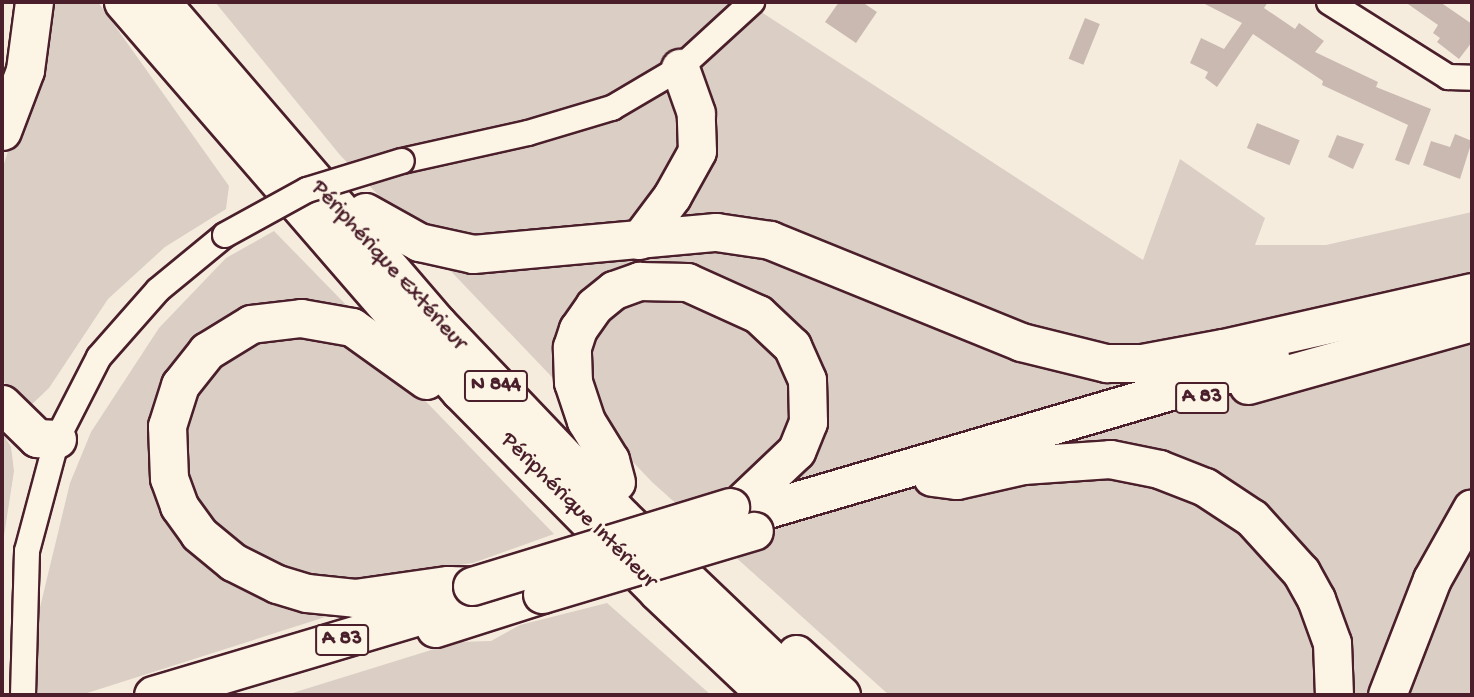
<!DOCTYPE html>
<html>
<head>
<meta charset="utf-8">
<style>
  body { margin:0 }
  #map { position:relative; width:1474px; height:697px; overflow:hidden; background:#f5ecde; font-family:"Gochi Hand",sans-serif }
  div>[style] { position:absolute }
  [style*='--x'] { left:calc(var(--x)*1px); top:calc(var(--y)*1px); width:calc(var(--w)*1px); rotate:calc(var(--a)*1deg) }
  .green>* { inset:0; background:#dbcec4 }
  .building>* { inset:0; background:#cab9b1; transform-origin:0 0 }
  .roads { filter:drop-shadow(2px 0 #4a1f2b) drop-shadow(-2px 0 #4a1f2b) drop-shadow(0 2px #4a1f2b) drop-shadow(0 -2px #4a1f2b) }
  .minor>* { height:24px; margin:-12px; padding:0 12px; transform-origin:12px; border-radius:12px; background:#fcf5e5 }
  .highway>* { height:37px; margin:-18.5px; padding:0 18.5px; transform-origin:18.5px; border-radius:18.5px; background:#fcf5e5 }
  .bridges { filter:drop-shadow(2px 0 #4a1f2b) drop-shadow(-2px 0 #4a1f2b) drop-shadow(0 2px #4a1f2b) drop-shadow(0 -2px #4a1f2b) }
  .minor-bridge>* { height:24px; margin:-12px; padding:0 12px; transform-origin:12px; border-radius:12px; background:#fcf5e5 }
  .highway-bridge>* { height:37px; margin:-18.5px; padding:0 18.5px; transform-origin:18.5px; border-radius:18.5px; background:#fcf5e5 }
  span { translate:-50% -50%; white-space:nowrap; text-align:center; line-height:1.15; -webkit-text-stroke:6px #fcf5e5; paint-order:stroke }
  .shield-label span { padding:2px 5px; background:#fcf5e5; border:2px solid; border-radius:5px; -webkit-text-stroke-width:0 }
  .shield-label { font-size:21px; color:#4a1f2b; font-weight:700 }
  .street-label { font-size:23px; color:#4a1f2b }
  .frame { position:absolute; inset:0; border:4px solid #4a1f2b; pointer-events:none }
</style>
</head>
<body>
<div id="map">
  <div class="green">
    <i style="clip-path:polygon(41px 2px,98px 2px,229px 186px,226px 209px,165px 247px,108px 299px,49px 388px,29px 407px,17px 402px,2px 379px,2px 170px,37px 60px)"></i>
    <i style="clip-path:polygon(215px 2px,746px 2px,1143px 260px,1180px 159px,1265px 218px,1255px 245px,1326px 245px,1472px 212px,1472px 695px,889px 695px,652px 482px,340px 155px)"></i>
    <i style="clip-path:polygon(274px 231px,355px 314px,302px 300px,166px 390px,183px 535px,338px 613px,81px 695px,37px 695px,36px 624px,70px 483px,91px 432px,159px 328px,226px 258px)"></i>
    <i style="clip-path:polygon(272px 330px,319px 331px,381px 355px,554px 534px,473px 563px,430px 569px,430px 577px,309px 583px,221px 536px,181px 481px,178px 443px,196px 376px)"></i>
    <i style="clip-path:polygon(2px 432px,11px 447px,14px 471px,2px 549px)"></i>
    <i style="clip-path:polygon(607px 603px,711px 695px,286px 695px,457px 642px,491px 641px,520px 625px)"></i>
  </div>
  <div class="building">
    <i style="clip-path:polygon(839px 2px,862px 2px,877px 12px,856px 43px,825px 22px)"></i>
    <i style="clip-path:polygon(1201px 2px,1268px 2px,1264px 8px,1295px 29px,1299px 23px,1324px 41px,1315px 52px,1378px 82px,1376px 87px,1431px 109px,1409px 165px,1395px 160px,1408px 125px,1322px 85px,1323px 81px,1253px 34px,1217px 87px,1205px 78px,1208px 72px,1190px 63px,1201px 38px,1224px 49px,1242px 23px)"></i>
    <i style="clip-path:polygon(1405px 2px,1440px 2px,1472px 24px,1472px 42px,1459px 59px,1437px 42px,1440px 38px,1433px 33px,1438px 25px)"></i>
    <i style="left:1085px;top:18px;width:16px;height:44px;rotate:22deg"></i>
    <i style="left:1257px;top:123px;width:46px;height:27px;rotate:22deg"></i>
    <i style="clip-path:polygon(1455px 134px,1472px 141px,1460px 179px,1423px 165px,1431px 141px,1450px 147px)"></i>
    <i style="clip-path:polygon(1337px 135px,1364px 144px,1353px 169px,1328px 157px)"></i>
  </div>
  <div class="roads">
    <div class="minor">
      <i style="--x:1329;--y:2;--w:141;--a:32.2"></i>
      <i style="--x:1448;--y:77;--w:24;--a:2"></i>
      <i style="--x:402;--y:161;--w:129;--a:-12.5"></i>
      <i style="--x:528;--y:133;--w:88;--a:-16.6"></i>
      <i style="--x:612;--y:108;--w:79;--a:-30.5"></i>
      <i style="--x:680;--y:68;--w:98;--a:-42.5"></i>
      <i style="--x:23;--y:695;--w:144;--a:-88.4"></i>
      <i style="--x:27;--y:551;--w:116;--a:-75"></i>
      <i style="--x:57;--y:439;--w:92;--a:-62.9"></i>
      <i style="--x:99;--y:357;--w:89;--a:-48.6"></i>
      <i style="--x:158;--y:290;--w:87;--a:-39.4"></i>
    </div>
    <div class="highway">
      <i style="--x:123;--y:2;--w:515;--a:49.1"></i>
      <i style="--x:460;--y:391;--w:281;--a:45.4"></i>
      <i style="--x:657;--y:591;--w:151;--a:43.4"></i>
      <i style="--x:161;--y:2;--w:425;--a:49.3"></i>
      <i style="--x:438;--y:324;--w:267;--a:46.4"></i>
      <i style="--x:622;--y:517;--w:257;--a:43.7"></i>
      <i style="--x:2;--y:131;--w:65;--a:-69.3"></i>
      <i style="--x:25;--y:70;--w:69;--a:-82.5"></i>
      <i style="--x:365;--y:212;--w:62;--a:29.1"></i>
      <i style="--x:419;--y:242;--w:55;--a:12.5"></i>
      <i style="--x:473;--y:254;--w:244;--a:-5.2"></i>
      <i style="--x:716;--y:232;--w:55;--a:8.4"></i>
      <i style="--x:770;--y:240;--w:271;--a:22.1"></i>
      <i style="--x:1021;--y:342;--w:88;--a:13.9"></i>
      <i style="--x:1106;--y:363;--w:36;--a:0"></i>
      <i style="--x:1142;--y:363;--w:82;--a:-10.5"></i>
      <i style="--x:1223;--y:348;--w:255;--a:-12.7"></i>
      <i style="--x:639;--y:240;--w:55;--a:-53.1"></i>
      <i style="--x:672;--y:196;--w:51;--a:-60.9"></i>
      <i style="--x:697;--y:151;--w:38;--a:-92"></i>
      <i style="--x:696;--y:113;--w:48;--a:-109.6"></i>
      <i style="--x:426;--y:380;--w:91;--a:-144.4"></i>
      <i style="--x:352;--y:327;--w:52;--a:-170"></i>
      <i style="--x:301;--y:318;--w:50;--a:173.2"></i>
      <i style="--x:251;--y:324;--w:52;--a:148.5"></i>
      <i style="--x:207;--y:351;--w:43;--a:128.5"></i>
      <i style="--x:180;--y:385;--w:43;--a:107.6"></i>
      <i style="--x:167;--y:426;--w:52;--a:87.8"></i>
      <i style="--x:169;--y:478;--w:30;--a:70"></i>
      <i style="--x:179;--y:506;--w:34;--a:54"></i>
      <i style="--x:199;--y:534;--w:44;--a:39.5"></i>
      <i style="--x:233;--y:562;--w:49;--a:26.6"></i>
      <i style="--x:277;--y:584;--w:31;--a:17"></i>
      <i style="--x:307;--y:593;--w:48;--a:5.9"></i>
      <i style="--x:355;--y:598;--w:94;--a:-8"></i>
      <i style="--x:448;--y:585;--w:24;--a:2"></i>
      <i style="--x:1248;--y:385;--w:233;--a:-15.7"></i>
      <i style="--x:2;--y:404;--w:49;--a:44.2"></i>
      <i style="--x:37;--y:438;--w:20;--a:3"></i>
      <i style="--x:932;--y:477;--w:25;--a:7"></i>
      <i style="--x:957;--y:480;--w:68;--a:-12.8"></i>
      <i style="--x:1023;--y:465;--w:87;--a:-3.9"></i>
      <i style="--x:1110;--y:459;--w:50;--a:11.5"></i>
      <i style="--x:1159;--y:469;--w:49;--a:21.4"></i>
      <i style="--x:1205;--y:487;--w:56;--a:33.4"></i>
      <i style="--x:1252;--y:518;--w:73;--a:47.8"></i>
      <i style="--x:1301;--y:572;--w:31;--a:61"></i>
      <i style="--x:1316;--y:599;--w:47;--a:70"></i>
      <i style="--x:1332;--y:643;--w:52;--a:87.8"></i>
      <i style="--x:616;--y:482;--w:23;--a:-105"></i>
      <i style="--x:610;--y:460;--w:46;--a:-121.6"></i>
      <i style="--x:586;--y:421;--w:41;--a:-108.4"></i>
      <i style="--x:573;--y:382;--w:35;--a:-92"></i>
      <i style="--x:572;--y:347;--w:19;--a:-72"></i>
      <i style="--x:578;--y:329;--w:28;--a:-55"></i>
      <i style="--x:594;--y:306;--w:26;--a:-39"></i>
      <i style="--x:614;--y:290;--w:27;--a:-20"></i>
      <i style="--x:639;--y:281;--w:48;--a:1.2"></i>
      <i style="--x:687;--y:282;--w:78;--a:24.3"></i>
      <i style="--x:758;--y:314;--w:47;--a:43.3"></i>
      <i style="--x:792;--y:346;--w:37;--a:66"></i>
      <i style="--x:807;--y:380;--w:42;--a:88.6"></i>
      <i style="--x:808;--y:422;--w:31;--a:112"></i>
      <i style="--x:796;--y:451;--w:79;--a:136.5"></i>
      <i style="--x:740;--y:517;--w:554;--a:-16.34"></i>
      <i style="--x:435;--y:628;--w:112;--a:-17.6"></i>
      <i style="--x:796;--y:654;--w:61;--a:42.3"></i>
      <i style="--x:153;--y:695;--w:318;--a:-16.6"></i>
      <i style="--x:1387;--y:695;--w:124;--a:-68.8"></i>
      <i style="--x:1432;--y:579;--w:81;--a:-60.6"></i>
    </div>
  </div>
  <div class="bridges">
    <div class="minor-bridge">
      <i style="--x:225;--y:235;--w:94;--a:-28.8"></i>
      <i style="--x:307;--y:190;--w:99;--a:-17"></i>
    </div>
    <div class="highway-bridge">
      <i style="--x:472;--y:586;--w:270;--a:-17"></i>
      <i style="--x:542;--y:594;--w:221;--a:-16.6"></i>
    </div>
  </div>
  <div class="shield-label">
    <span style="left:496px;top:386px">N 844</span>
    <span style="left:1202px;top:398px">A 83</span>
    <span style="left:342px;top:640px">A 83</span>
  </div>
  <div class="street-label">
    <span style="left:388px;top:266px;rotate:48deg">Périphérique Extérieur</span>
    <span style="left:578px;top:511px;rotate:45deg">Périphérique Intérieur</span>
  </div>
  <div class="frame"></div>
</div>
</body>
</html>
